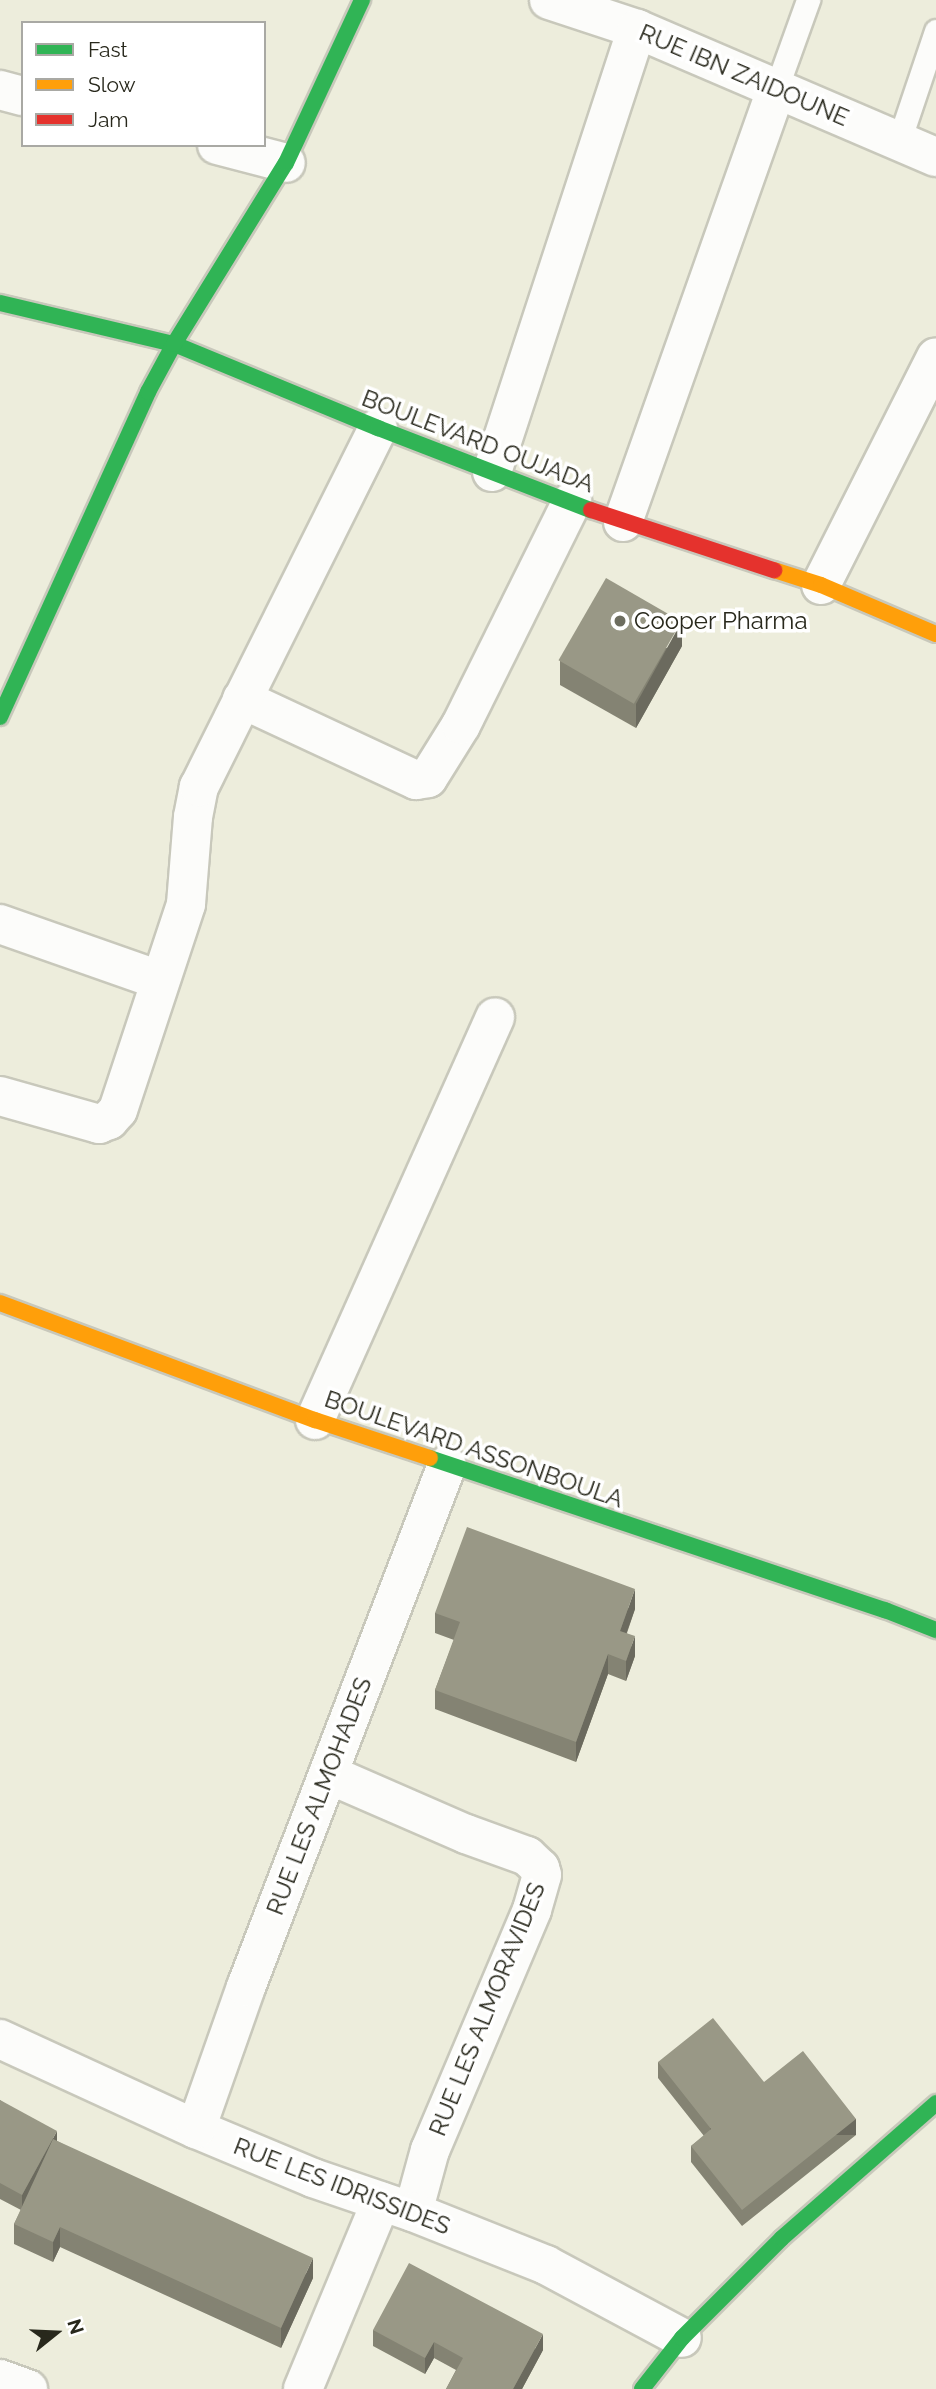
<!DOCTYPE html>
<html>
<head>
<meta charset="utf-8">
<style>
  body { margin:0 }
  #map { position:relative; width:936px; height:2389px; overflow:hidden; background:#ededdc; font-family:Raleway,sans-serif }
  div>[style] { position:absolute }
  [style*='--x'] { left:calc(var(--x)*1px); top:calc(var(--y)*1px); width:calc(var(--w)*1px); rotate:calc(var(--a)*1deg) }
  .roads { filter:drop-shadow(2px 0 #c8c8bb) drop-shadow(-2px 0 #c8c8bb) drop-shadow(0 2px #c8c8bb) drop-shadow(0 -2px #c8c8bb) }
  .lane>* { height:23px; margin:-11.5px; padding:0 11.5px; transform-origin:11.5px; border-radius:11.5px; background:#fcfcfa }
  .street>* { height:38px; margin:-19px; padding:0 19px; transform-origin:19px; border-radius:19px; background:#fcfcfa }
  .fast>* { height:16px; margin:-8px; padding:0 8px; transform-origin:8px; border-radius:8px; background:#30b455 }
  .slow>* { height:16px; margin:-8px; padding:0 8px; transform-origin:8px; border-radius:8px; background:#ff9f0a }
  .jam>* { height:16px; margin:-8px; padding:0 8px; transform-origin:8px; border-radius:8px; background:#e5322d }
  .wall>* { inset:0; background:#848373 }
  .shaded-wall>* { inset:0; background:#6b6a5e; transform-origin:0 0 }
  .building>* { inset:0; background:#999886; transform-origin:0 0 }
  .dots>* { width:19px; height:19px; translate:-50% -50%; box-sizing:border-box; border:4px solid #fff; border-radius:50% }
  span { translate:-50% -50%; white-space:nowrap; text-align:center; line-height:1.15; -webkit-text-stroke:7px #fff; paint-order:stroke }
  .street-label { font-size:24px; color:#28281c }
  .poi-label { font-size:24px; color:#28281c }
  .left { translate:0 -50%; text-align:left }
  .legend { position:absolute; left:21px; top:21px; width:245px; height:126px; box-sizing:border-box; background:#fff; border:2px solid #a9a9a4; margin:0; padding:9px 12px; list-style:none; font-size:21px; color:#28281c }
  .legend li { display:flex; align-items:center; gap:14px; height:35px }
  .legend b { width:35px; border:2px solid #a9a9a4 }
  .north { position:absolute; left:21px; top:2298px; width:70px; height:70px; -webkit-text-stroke:5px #fff; paint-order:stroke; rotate:72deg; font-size:19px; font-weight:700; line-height:28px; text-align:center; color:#28281c }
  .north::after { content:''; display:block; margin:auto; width:24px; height:32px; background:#28281c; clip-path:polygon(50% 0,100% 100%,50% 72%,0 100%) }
</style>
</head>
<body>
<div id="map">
  <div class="roads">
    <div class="lane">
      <i style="--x:776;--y:89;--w:95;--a:-70.2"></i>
      <i style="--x:899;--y:141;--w:116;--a:-71.4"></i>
    </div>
    <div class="street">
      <i style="--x:549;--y:0;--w:93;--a:18.2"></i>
      <i style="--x:637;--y:29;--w:325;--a:23.2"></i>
      <i style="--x:0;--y:90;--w:24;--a:15"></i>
      <i style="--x:217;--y:145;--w:71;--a:14.6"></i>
      <i style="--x:492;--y:472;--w:466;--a:-71.9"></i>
      <i style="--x:623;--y:522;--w:459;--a:-70.5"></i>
      <i style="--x:821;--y:585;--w:255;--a:-63.2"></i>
      <i style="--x:242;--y:699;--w:192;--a:25"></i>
      <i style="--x:416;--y:780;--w:12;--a:-9"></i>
      <i style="--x:428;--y:778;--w:62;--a:-58.1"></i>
      <i style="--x:461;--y:725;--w:250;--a:-63.6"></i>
      <i style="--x:0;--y:924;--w:169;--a:19.4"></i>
      <i style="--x:0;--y:1096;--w:103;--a:15.8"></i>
      <i style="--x:99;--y:1124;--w:11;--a:-22"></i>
      <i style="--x:109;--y:1120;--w:13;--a:-48"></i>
      <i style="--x:118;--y:1110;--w:217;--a:-71.7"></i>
      <i style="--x:186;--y:904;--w:87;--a:-85.4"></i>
      <i style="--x:193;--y:817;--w:31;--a:-79"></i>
      <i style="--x:199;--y:787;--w:401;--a:-63.5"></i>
      <i style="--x:315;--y:1420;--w:441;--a:-65.9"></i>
      <i style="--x:328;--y:1774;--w:150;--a:23.5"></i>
      <i style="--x:466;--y:1834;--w:65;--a:19.8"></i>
      <i style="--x:527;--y:1856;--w:18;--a:43"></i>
      <i style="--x:540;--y:1868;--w:7;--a:74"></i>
      <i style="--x:542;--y:1875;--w:36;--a:106"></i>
      <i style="--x:532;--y:1910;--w:261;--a:113"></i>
      <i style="--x:430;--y:2150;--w:64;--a:105.3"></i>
      <i style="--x:0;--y:2039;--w:216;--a:24.7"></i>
      <i style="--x:196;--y:2129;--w:127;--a:22.7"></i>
      <i style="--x:313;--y:2178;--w:106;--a:18.8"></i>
      <i style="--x:413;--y:2212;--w:143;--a:21.7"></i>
      <i style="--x:546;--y:2265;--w:154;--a:28.2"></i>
      <i style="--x:196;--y:2129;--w:151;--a:-70.6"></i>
      <i style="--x:246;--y:1987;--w:559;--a:-68.94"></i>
      <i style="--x:0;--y:2379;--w:30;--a:20"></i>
      <i style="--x:303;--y:2389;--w:203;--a:-67.4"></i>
    </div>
    <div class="fast">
      <i style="--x:0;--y:303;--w:179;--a:13.3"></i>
      <i style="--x:174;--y:344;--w:221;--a:22.4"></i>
      <i style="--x:378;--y:428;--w:228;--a:21.1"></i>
      <i style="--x:0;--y:717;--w:357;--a:-65.5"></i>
      <i style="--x:148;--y:392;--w:55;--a:-61.6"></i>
      <i style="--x:174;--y:344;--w:213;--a:-58.3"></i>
      <i style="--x:286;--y:163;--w:180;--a:-65"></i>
      <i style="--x:430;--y:1458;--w:480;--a:18.5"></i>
      <i style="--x:885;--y:1610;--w:55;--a:21.4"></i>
      <i style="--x:642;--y:2389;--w:65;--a:-51.9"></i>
      <i style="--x:682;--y:2338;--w:141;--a:-45"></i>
      <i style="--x:782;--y:2238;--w:205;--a:-41.2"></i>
    </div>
    <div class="slow">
      <i style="--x:774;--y:570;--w:49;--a:17.7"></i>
      <i style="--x:821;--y:585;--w:125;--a:23.1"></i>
      <i style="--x:0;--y:1303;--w:336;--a:20.4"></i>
      <i style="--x:315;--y:1420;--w:121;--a:18.3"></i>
    </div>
    <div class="jam">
      <i style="--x:591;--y:510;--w:193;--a:18.2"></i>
    </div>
  </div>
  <div class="wall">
    <i style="clip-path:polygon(682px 646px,636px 728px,560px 685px,560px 661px)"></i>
    <i style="clip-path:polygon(635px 1609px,627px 1633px,635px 1656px,626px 1681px,608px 1674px,576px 1762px,435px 1709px,435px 1690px,454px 1640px,435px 1633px,435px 1613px)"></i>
    <i style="clip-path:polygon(658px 2062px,764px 2082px,856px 2135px,742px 2226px,691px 2162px,691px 2146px,704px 2136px,658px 2078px)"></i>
    <i style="clip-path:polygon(0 2100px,57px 2141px,313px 2278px,281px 2348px,60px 2247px,53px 2262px,14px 2244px,14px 2224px,21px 2210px,0 2199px)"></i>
    <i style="clip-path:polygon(373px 2330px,543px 2350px,522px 2389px,446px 2389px,456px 2370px,434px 2358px,425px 2374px,373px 2346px)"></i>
  </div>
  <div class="shaded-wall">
    <i style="clip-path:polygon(682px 621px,682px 646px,636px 728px,636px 704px)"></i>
    <i style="clip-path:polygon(635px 1589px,635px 1609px,620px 1651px,620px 1631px)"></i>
    <i style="clip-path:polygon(635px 1636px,635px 1656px,626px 1681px,626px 1661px)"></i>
    <i style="clip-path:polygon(608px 1654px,608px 1674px,576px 1762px,576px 1742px)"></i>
    <i style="left:856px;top:2119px;width:16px;height:146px;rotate:90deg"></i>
    <i style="clip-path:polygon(57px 2131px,57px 2147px,22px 2211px,22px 2195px)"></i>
    <i style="clip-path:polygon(60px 2227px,60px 2247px,53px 2262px,53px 2242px)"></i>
    <i style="clip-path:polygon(313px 2258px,313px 2278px,281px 2348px,281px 2328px)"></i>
    <i style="clip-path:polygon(543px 2334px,543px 2350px,522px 2389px,513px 2389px)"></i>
    <i style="clip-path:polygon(434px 2342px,434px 2358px,425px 2374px,425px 2358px)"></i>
  </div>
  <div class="building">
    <i style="left:606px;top:578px;width:87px;height:95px;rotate:30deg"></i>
    <i style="clip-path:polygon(467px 1527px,635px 1589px,620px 1631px,635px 1636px,626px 1661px,608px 1654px,576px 1742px,435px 1690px,460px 1622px,435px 1613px)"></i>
    <i style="clip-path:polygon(713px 2018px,764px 2082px,803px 2051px,856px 2119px,742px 2210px,691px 2146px,711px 2129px,658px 2062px)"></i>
    <i style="clip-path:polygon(0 2100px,57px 2131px,22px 2195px,0 2183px)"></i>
    <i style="clip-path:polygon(53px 2139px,313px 2258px,281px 2328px,60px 2227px,53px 2242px,14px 2224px)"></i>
    <i style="clip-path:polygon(409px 2263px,543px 2334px,513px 2389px,446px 2389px,463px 2358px,434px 2342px,425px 2358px,373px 2330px)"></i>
  </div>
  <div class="dots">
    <i style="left:620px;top:621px;background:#6d6d5f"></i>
  </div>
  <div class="street-label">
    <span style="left:744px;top:75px;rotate:23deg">RUE IBN ZAIDOUNE</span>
    <span style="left:478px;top:441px;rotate:21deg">BOULEVARD OUJADA</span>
    <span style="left:474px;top:1449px;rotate:19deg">BOULEVARD ASSONBOULA</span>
    <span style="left:319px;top:1796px;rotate:-69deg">RUE LES ALMOHADES</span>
    <span style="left:487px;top:2009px;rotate:-68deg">RUE LES ALMORAVIDES</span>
    <span style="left:342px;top:2186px;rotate:21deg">RUE LES IDRISSIDES</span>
  </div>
  <div class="poi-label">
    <span class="left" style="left:634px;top:621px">Cooper Pharma</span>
  </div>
  <ul class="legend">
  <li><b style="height:9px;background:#30b455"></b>Fast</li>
  <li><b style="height:9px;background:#ff9f0a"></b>Slow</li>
  <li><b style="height:9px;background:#e5322d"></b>Jam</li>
  </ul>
  <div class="north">N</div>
</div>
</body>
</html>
